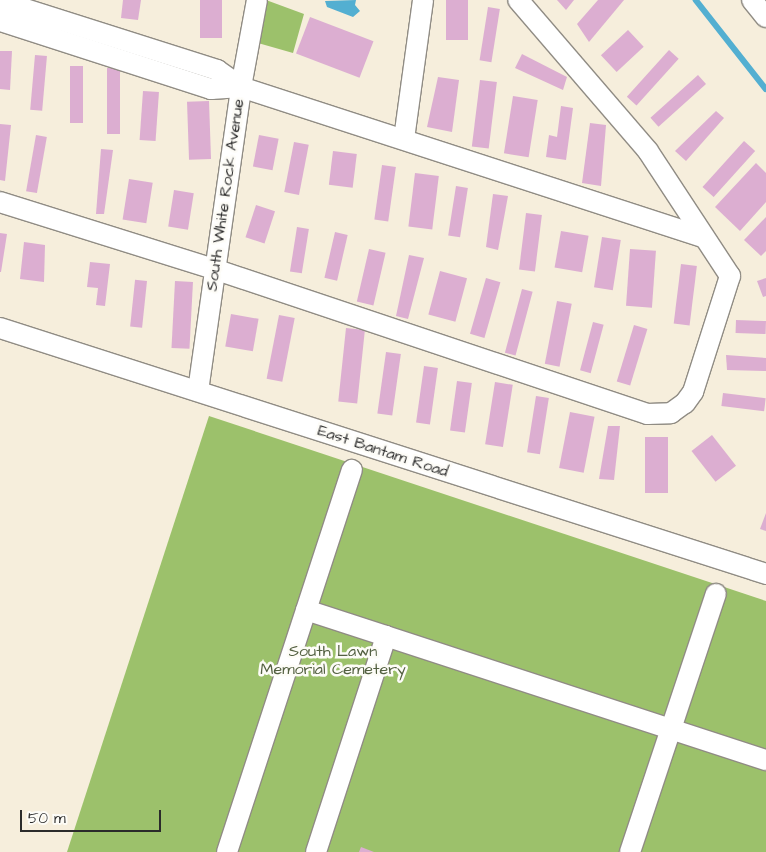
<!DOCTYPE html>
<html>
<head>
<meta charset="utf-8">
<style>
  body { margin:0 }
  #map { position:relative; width:766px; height:852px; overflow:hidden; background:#f6eedc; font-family:"Architects Daughter",sans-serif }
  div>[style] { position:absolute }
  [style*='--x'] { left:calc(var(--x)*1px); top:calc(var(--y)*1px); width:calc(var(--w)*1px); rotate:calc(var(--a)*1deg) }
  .green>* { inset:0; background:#9cc16b }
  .water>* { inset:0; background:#53afd1 }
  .stream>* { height:5.5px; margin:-2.75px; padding:0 2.75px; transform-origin:2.75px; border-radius:2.75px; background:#53afd1 }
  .building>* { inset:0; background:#dcaed1; transform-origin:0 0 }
  .roads { filter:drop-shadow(1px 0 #908c84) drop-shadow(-1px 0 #908c84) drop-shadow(0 1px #908c84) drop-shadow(0 -1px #908c84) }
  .minor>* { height:20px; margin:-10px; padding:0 10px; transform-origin:10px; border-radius:10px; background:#fff }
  span { translate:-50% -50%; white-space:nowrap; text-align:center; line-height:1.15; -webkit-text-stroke:5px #fdfcf7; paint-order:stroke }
  .street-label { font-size:16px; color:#2b2b2b }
  .park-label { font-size:16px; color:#536041 }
  .scale { position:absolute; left:20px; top:810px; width:141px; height:22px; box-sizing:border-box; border:2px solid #2b2b2b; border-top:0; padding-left:6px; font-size:15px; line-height:18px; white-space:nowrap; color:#2b2b2b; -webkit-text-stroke:4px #fdfcf7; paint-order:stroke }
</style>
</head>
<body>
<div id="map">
  <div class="green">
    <i style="clip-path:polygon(266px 0,304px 14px,293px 53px,258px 43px)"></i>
    <i style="clip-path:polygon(209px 416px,766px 601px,766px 852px,67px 852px)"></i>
  </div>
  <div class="water">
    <i style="clip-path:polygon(356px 0,355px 5px,360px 11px,353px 17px,327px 7px,325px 1px)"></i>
  </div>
  <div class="stream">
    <i style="--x:696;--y:0;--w:113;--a:51.8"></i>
  </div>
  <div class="building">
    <i style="clip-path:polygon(123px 0,141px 0,138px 20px,121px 18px)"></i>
    <i style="left:200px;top:0;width:22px;height:38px"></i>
    <i style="left:446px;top:0;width:22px;height:40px"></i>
    <i style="clip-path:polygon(557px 0,574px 0,566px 10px)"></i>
    <i style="clip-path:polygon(598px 0,624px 0,589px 42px,577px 24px)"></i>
    <i style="left:488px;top:7px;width:12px;height:54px;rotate:9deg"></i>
    <i style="left:310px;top:17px;width:68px;height:39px;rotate:21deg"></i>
    <i style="left:628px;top:30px;width:23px;height:37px;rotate:47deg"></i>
    <i style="left:669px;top:50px;width:13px;height:63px;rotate:42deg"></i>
    <i style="clip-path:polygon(0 51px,12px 51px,10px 90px,0 89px)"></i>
    <i style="clip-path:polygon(522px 54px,567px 77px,563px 90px,515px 68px)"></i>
    <i style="left:35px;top:55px;width:12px;height:55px;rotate:5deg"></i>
    <i style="left:70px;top:66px;width:13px;height:57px"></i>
    <i style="left:107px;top:68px;width:13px;height:66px"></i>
    <i style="left:698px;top:75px;width:12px;height:64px;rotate:48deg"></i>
    <i style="clip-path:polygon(438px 77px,459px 80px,452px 132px,427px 127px)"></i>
    <i style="left:480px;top:80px;width:17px;height:67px;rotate:7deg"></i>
    <i style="left:143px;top:91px;width:16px;height:49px;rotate:4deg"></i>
    <i style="left:513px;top:96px;width:25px;height:58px;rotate:9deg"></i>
    <i style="left:209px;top:101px;width:58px;height:22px;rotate:88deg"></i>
    <i style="clip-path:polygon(561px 106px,573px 108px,566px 160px,546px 157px,549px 135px,557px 137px)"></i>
    <i style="clip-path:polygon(716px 111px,724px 118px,686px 161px,675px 151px)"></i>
    <i style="clip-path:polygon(590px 123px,606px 125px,601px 186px,582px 183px)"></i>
    <i style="clip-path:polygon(0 124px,11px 125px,5px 181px,0 180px)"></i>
    <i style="left:36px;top:135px;width:11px;height:57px;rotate:10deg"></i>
    <i style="left:259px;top:135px;width:20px;height:32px;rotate:11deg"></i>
    <i style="left:744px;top:141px;width:15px;height:62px;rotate:42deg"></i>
    <i style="left:294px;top:142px;width:15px;height:51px;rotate:11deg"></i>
    <i style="clip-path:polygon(101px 149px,113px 150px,104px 214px,96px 214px)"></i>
    <i style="left:333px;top:151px;width:24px;height:34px;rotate:7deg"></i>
    <i style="clip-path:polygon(756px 163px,766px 173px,766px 202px,740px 231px,715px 207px)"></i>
    <i style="left:382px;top:165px;width:14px;height:55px;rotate:8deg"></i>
    <i style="left:415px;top:173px;width:24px;height:54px;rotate:7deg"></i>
    <i style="left:129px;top:179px;width:24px;height:41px;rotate:9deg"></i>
    <i style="left:456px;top:186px;width:12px;height:50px;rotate:9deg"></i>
    <i style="left:174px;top:190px;width:20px;height:37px;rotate:9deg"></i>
    <i style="clip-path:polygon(493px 194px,508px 196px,498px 250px,486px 247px)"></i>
    <i style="left:256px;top:205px;width:20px;height:34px;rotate:18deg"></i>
    <i style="left:526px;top:213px;width:16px;height:57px;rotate:7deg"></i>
    <i style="clip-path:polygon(766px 217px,766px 251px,761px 256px,744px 240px)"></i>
    <i style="left:297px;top:227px;width:12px;height:45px;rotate:9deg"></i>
    <i style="left:561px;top:231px;width:28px;height:37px;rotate:10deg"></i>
    <i style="left:335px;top:232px;width:13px;height:47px;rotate:13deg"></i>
    <i style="clip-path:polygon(0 233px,7px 234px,1px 272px,0 272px)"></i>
    <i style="left:602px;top:237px;width:19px;height:51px;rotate:9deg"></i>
    <i style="clip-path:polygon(24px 242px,45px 245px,44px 282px,20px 279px)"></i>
    <i style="left:369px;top:249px;width:17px;height:54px;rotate:13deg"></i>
    <i style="left:630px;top:249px;width:26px;height:57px;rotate:4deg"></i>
    <i style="clip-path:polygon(409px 255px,424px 258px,408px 319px,396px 316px)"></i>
    <i style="clip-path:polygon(90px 262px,110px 264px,105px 306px,96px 305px,98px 288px,87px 287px)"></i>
    <i style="left:681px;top:264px;width:16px;height:60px;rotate:7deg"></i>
    <i style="left:440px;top:271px;width:28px;height:45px;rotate:15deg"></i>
    <i style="left:486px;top:278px;width:15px;height:58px;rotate:16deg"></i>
    <i style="clip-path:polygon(766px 278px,766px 296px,763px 297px,757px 281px)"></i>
    <i style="left:147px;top:281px;width:47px;height:12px;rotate:96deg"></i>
    <i style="left:175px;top:281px;width:18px;height:67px;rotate:3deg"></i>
    <i style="left:522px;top:289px;width:11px;height:66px;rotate:15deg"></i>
    <i style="left:557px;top:301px;width:15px;height:64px;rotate:11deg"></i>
    <i style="left:231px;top:314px;width:28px;height:33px;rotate:10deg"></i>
    <i style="left:279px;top:315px;width:16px;height:65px;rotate:11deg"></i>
    <i style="left:736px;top:320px;width:30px;height:13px;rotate:2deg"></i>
    <i style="left:593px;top:322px;width:11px;height:50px;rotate:15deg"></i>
    <i style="left:634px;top:325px;width:14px;height:59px;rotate:17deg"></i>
    <i style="left:346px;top:328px;width:19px;height:74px;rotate:6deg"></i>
    <i style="left:386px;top:352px;width:15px;height:62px;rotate:8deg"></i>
    <i style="clip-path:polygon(726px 355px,766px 358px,766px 371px,727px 370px)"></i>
    <i style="left:424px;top:366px;width:14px;height:57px;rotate:8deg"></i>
    <i style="left:457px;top:381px;width:15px;height:50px;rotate:8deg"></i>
    <i style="left:495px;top:382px;width:18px;height:63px;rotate:9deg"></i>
    <i style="left:723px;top:393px;width:43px;height:13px;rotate:7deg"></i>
    <i style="left:536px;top:396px;width:13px;height:57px;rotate:9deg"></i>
    <i style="left:570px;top:412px;width:25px;height:57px;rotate:11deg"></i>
    <i style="clip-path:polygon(608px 426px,620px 426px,614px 480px,599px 479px)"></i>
    <i style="left:712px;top:435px;width:39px;height:26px;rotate:52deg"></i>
    <i style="left:645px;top:437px;width:23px;height:56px"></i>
    <i style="clip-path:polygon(766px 513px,766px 531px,760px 529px)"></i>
    <i style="clip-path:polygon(361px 847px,374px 852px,359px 852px)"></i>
  </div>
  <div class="roads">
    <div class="minor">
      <i style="--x:752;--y:0;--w:22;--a:51"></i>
      <i style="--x:0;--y:1;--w:228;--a:17.6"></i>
      <i style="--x:217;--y:70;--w:29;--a:35"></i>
      <i style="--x:241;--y:87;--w:30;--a:176"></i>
      <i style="--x:211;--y:89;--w:222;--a:-162.1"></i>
      <i style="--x:241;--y:87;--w:485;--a:18"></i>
      <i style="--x:404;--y:139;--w:140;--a:-82.2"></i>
      <i style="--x:0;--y:202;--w:224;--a:17.4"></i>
      <i style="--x:214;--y:269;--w:457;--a:18.5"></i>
      <i style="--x:647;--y:414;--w:24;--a:-2"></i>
      <i style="--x:671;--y:413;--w:17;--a:-36"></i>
      <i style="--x:685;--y:403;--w:14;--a:-54"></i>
      <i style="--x:693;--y:392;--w:122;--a:-72.3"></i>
      <i style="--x:730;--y:276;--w:149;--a:-123.3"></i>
      <i style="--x:648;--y:151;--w:199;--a:-130.7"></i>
      <i style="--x:0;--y:328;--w:805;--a:17.8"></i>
      <i style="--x:198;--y:391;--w:307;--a:-81.9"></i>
      <i style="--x:241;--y:87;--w:88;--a:-79.6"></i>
      <i style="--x:306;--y:610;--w:84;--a:18"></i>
      <i style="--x:227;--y:852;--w:402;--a:-71.9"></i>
      <i style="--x:316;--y:852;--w:227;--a:-72"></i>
      <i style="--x:386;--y:636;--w:400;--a:18.1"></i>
      <i style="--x:630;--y:852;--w:272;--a:-71.6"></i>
    </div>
  </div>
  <div class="street-label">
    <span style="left:225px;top:195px;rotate:-82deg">South White Rock Avenue</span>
    <span style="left:383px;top:451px;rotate:18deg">East Bantam Road</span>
  </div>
  <div class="park-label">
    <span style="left:333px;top:660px">South Lawn<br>Memorial Cemetery</span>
  </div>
  <div class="scale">50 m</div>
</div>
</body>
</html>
